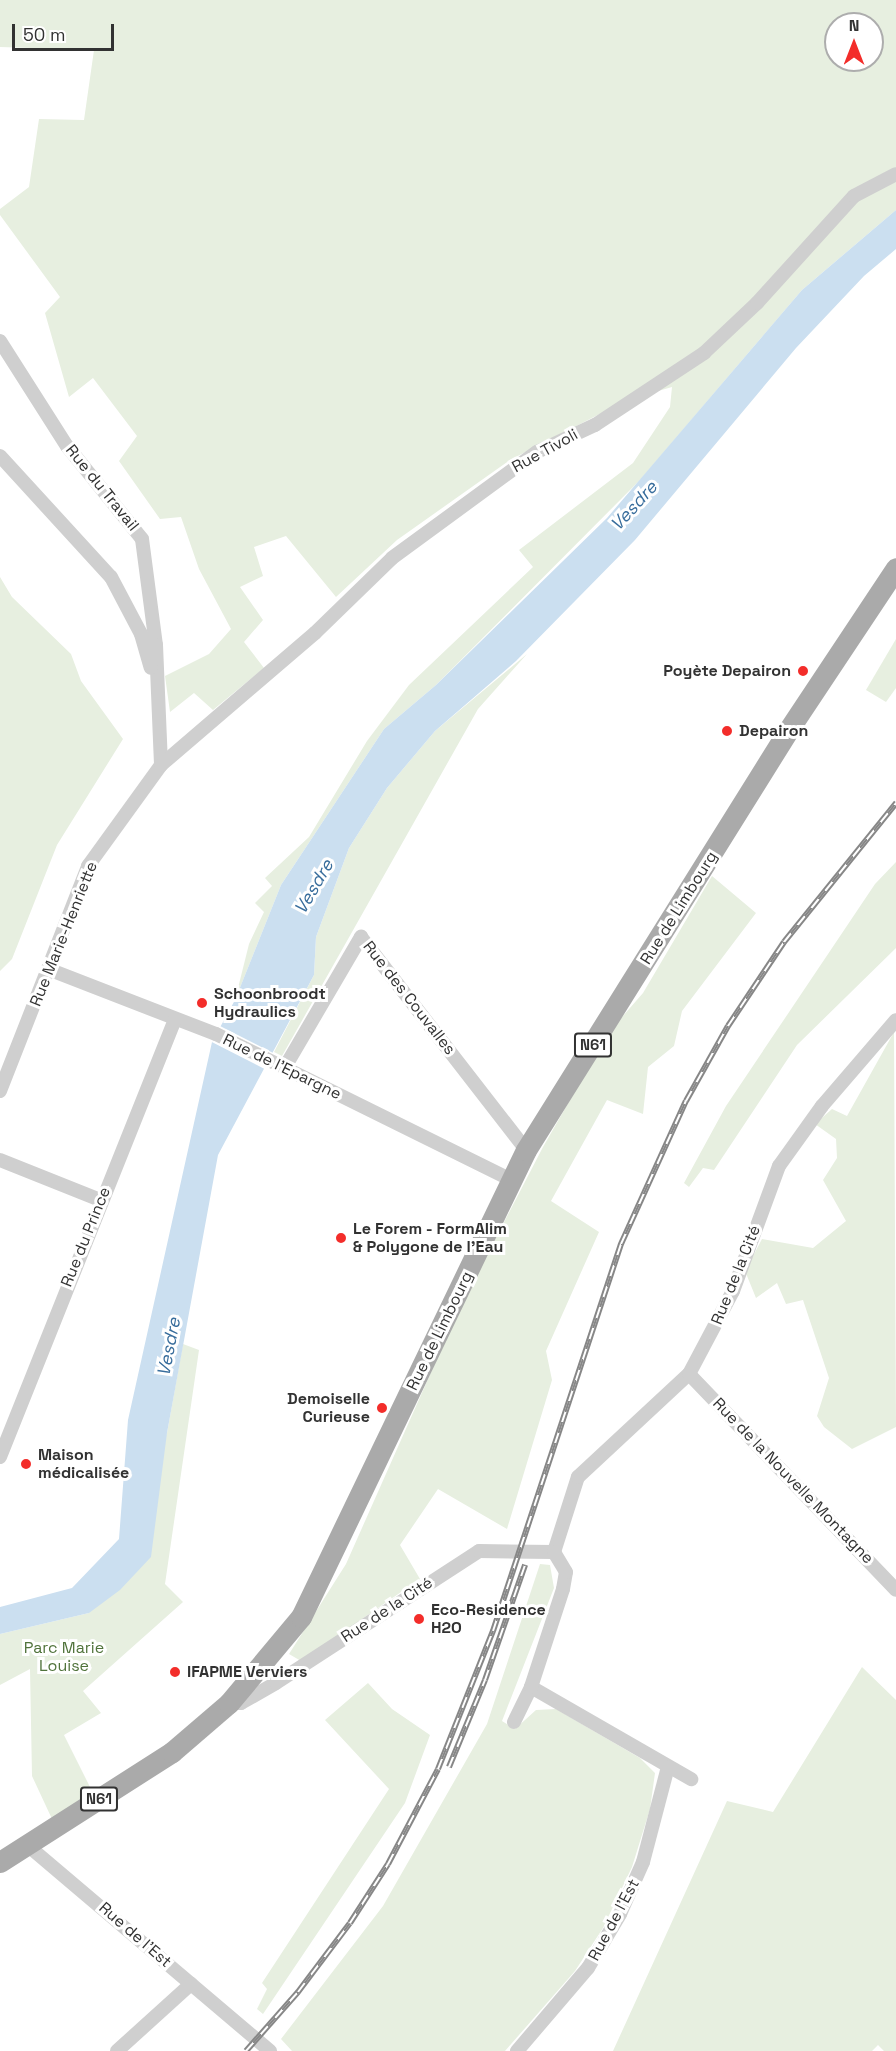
<!DOCTYPE html>
<html>
<head>
<meta charset="utf-8">
<style>
  body { margin:0 }
  #map { position:relative; width:896px; height:2051px; overflow:hidden; background:#fff; font-family:"Space Grotesk",sans-serif }
  div>[style] { position:absolute }
  [style*='--x'] { left:calc(var(--x)*1px); top:calc(var(--y)*1px); width:calc(var(--w)*1px); rotate:calc(var(--a)*1deg) }
  .green>* { inset:0; background:#e7efe0 }
  .water>* { inset:0; background:#cbdff0 }
  .pier>* { inset:0; background:#fff; transform-origin:0 0 }
  .minor>* { height:14px; margin:-7px; padding:0 7px; transform-origin:7px; border-radius:7px; background:#cfcfcf }
  .primary>* { height:21px; margin:-10.5px; padding:0 10.5px; transform-origin:10.5px; border-radius:10.5px; background:#aaa }
  .rail>* { height:6px; margin-top:-3px; transform-origin:0; background:repeating-linear-gradient(90deg,#fff 0 11px,#878787 0 22px); box-sizing:border-box; border-block:2px solid #878787 }
  .dots>* { width:16px; height:16px; translate:-50% -50%; box-sizing:border-box; border:3px solid #fff; border-radius:50% }
  span { translate:-50% -50%; white-space:nowrap; text-align:center; line-height:1.15; -webkit-text-stroke:6px #fff; paint-order:stroke }
  .shield-label span { padding:2px 4px; background:#fff; border:2px solid; border-radius:4px; -webkit-text-stroke-width:0 }
  .shield-label { font-size:15px; color:#323232; font-weight:700 }
  .street-label { font-size:16px; color:#323232 }
  .poi-label { font-size:16px; color:#323232; font-weight:700 }
  .right { translate:-100% -50%; text-align:right }
  .left { translate:0 -50%; text-align:left }
  .park-label { font-size:16px; color:#50733b }
  .water-label { font-size:18px; color:#386d9c; font-style:italic }
  .north { position:absolute; left:824px; top:12px; width:60px; height:60px; box-sizing:border-box; background:#fff; border:2px solid #adadad; border-radius:50%; rotate:0deg; font-size:16px; font-weight:700; line-height:24px; text-align:center; color:#323232 }
  .north::after { content:''; display:block; margin:auto; width:21px; height:27px; background:#f32d2a; clip-path:polygon(50% 0,100% 100%,50% 72%,0 100%) }
  .scale { position:absolute; left:12px; top:24px; width:102px; height:27px; box-sizing:border-box; border:3px solid #323232; border-top:0; padding-left:8px; font-size:18px; line-height:21px; white-space:nowrap; color:#323232; -webkit-text-stroke:4px #fff; paint-order:stroke }
</style>
</head>
<body>
<div id="map">
  <div class="green">
    <i style="clip-path:polygon(evenodd,0 0,896px 0,896px 210px,802px 290px,640px 480px,436px 685px,384px 729px,281px 885px,235px 1000px,249px 944px,264px 912px,255px 903px,272px 886px,265px 878px,309px 837px,367px 741px,409px 685px,533px 567px,519px 550px,633px 463px,670px 407px,672px 387px,627px 400px,510px 460px,397px 540px,336px 597px,286px 536px,254px 547px,263px 576px,240px 587px,263px 620px,244px 642px,264px 668px,213px 710px,194px 693px,170px 712px,165px 676px,209px 654px,231px 629px,199px 569px,181px 517px,160px 519px,119px 461px,137px 436px,93px 378px,69px 397px,45px 313px,60px 297px,0 215px,0 209px,29px 187px,39px 119px,84px 120px,94px 50px,0 47px,0 0,836px 24px,872px 24px,872px 60px,836px 60px,836px 24px)"></i>
    <i style="clip-path:polygon(0 577px,12px 597px,71px 654px,81px 681px,123px 739px,57px 845px,12px 959px,0 971px)"></i>
    <i style="clip-path:polygon(896px 639px,896px 688px,886px 702px,866px 690px)"></i>
    <i style="clip-path:polygon(527px 654px,478px 709px,282px 1056px,274px 1052px,314px 975px,316px 937px,349px 848px,387px 788px,435px 731px)"></i>
    <i style="clip-path:polygon(896px 862px,896px 948px,797px 1045px,714px 1170px,703px 1168px,689px 1187px,684px 1183px,726px 1106px,875px 884px)"></i>
    <i style="clip-path:polygon(712px 876px,756px 913px,682px 1011px,674px 1046px,648px 1067px,643px 1114px,607px 1100px,551px 1201px,599px 1232px,546px 1351px,552px 1380px,507px 1529px,438px 1489px,400px 1545px,420px 1579px,301px 1661px,289px 1654px,346px 1564px,460px 1307px,543px 1147px,609px 1032px,643px 993px)"></i>
    <i style="clip-path:polygon(894px 1032px,896px 1427px,852px 1449px,824px 1427px,817px 1416px,829px 1378px,803px 1300px,786px 1304px,777px 1283px,756px 1298px,745px 1271px,762px 1239px,813px 1248px,846px 1221px,823px 1180px,837px 1158px,836px 1139px,815px 1124px,832px 1109px,847px 1116px)"></i>
    <i style="clip-path:polygon(183px 1344px,199px 1350px,165px 1584px,183px 1602px,83px 1691px,101px 1713px,64px 1735px,94px 1795px,52px 1819px,32px 1776px,30px 1669px,0 1685px,0 1634px,89px 1613px,167px 1433px)"></i>
    <i style="clip-path:polygon(540px 1564px,550px 1565px,554px 1588px,502px 1721px,515px 1729px,536px 1710px,556px 1709px,640px 1758px,655px 1773px,650px 1809px,632px 1867px,603px 1928px,575px 1971px,505px 2051px,292px 2051px,281px 2039px,383px 1906px,487px 1724px)"></i>
    <i style="clip-path:polygon(862px 1667px,896px 1700px,896px 2051px,884px 2051px,878px 2045px,872px 2051px,613px 2051px,727px 1801px,773px 1812px)"></i>
    <i style="clip-path:polygon(368px 1683px,392px 1709px,430px 1735px,405px 1803px,263px 2014px,257px 2009px,267px 1989px,262px 1983px,389px 1789px,325px 1720px)"></i>
  </div>
  <div class="water">
    <i style="clip-path:polygon(896px 210px,896px 249px,864px 276px,796px 348px,635px 540px,516px 661px,435px 731px,387px 788px,349px 848px,316px 937px,314px 975px,218px 1155px,167px 1433px,151px 1557px,120px 1590px,89px 1613px,0 1634px,0 1607px,72px 1588px,119px 1539px,128px 1420px,212px 1042px,235px 1000px,281px 885px,384px 729px,436px 685px,607px 518px,802px 290px)"></i>
  </div>
  <div class="pier">
    <i style="left:220px;top:1026px;width:63px;height:18px;rotate:27deg"></i>
  </div>
  <div class="minor">
    <i style="--x:0;--y:341;--w:125;--a:57.5"></i>
    <i style="--x:67;--y:446;--w:119;--a:51.1"></i>
    <i style="--x:142;--y:539;--w:107;--a:82.5"></i>
    <i style="--x:156;--y:645;--w:120;--a:87.6"></i>
    <i style="--x:0;--y:456;--w:164;--a:47.5"></i>
    <i style="--x:111;--y:577;--w:64;--a:62.2"></i>
    <i style="--x:141;--y:634;--w:35;--a:74"></i>
    <i style="--x:48;--y:969;--w:180;--a:21.2"></i>
    <i style="--x:216;--y:1034;--w:328;--a:26.3"></i>
    <i style="--x:285;--y:1067;--w:151;--a:-59.7"></i>
    <i style="--x:361;--y:937;--w:269;--a:52.2"></i>
    <i style="--x:0;--y:1091;--w:242;--a:-68.6"></i>
    <i style="--x:88;--y:866;--w:125;--a:-54.1"></i>
    <i style="--x:161;--y:765;--w:203;--a:-40.6"></i>
    <i style="--x:315;--y:633;--w:107;--a:-44.2"></i>
    <i style="--x:392;--y:558;--w:180;--a:-36.2"></i>
    <i style="--x:537;--y:452;--w:64;--a:-25"></i>
    <i style="--x:595;--y:425;--w:131;--a:-33.4"></i>
    <i style="--x:704;--y:353;--w:73;--a:-43.3"></i>
    <i style="--x:757;--y:303;--w:144;--a:-47.8"></i>
    <i style="--x:854;--y:196;--w:47;--a:-27.6"></i>
    <i style="--x:0;--y:1160;--w:108;--a:21.8"></i>
    <i style="--x:689;--y:1374;--w:299;--a:46.2"></i>
    <i style="--x:0;--y:1457;--w:471;--a:-68.2"></i>
    <i style="--x:531;--y:1687;--w:185;--a:29.9"></i>
    <i style="--x:229;--y:1703;--w:12;--a:0"></i>
    <i style="--x:241;--y:1703;--w:40;--a:-29.7"></i>
    <i style="--x:276;--y:1683;--w:242;--a:-33"></i>
    <i style="--x:479;--y:1551;--w:75;--a:0.8"></i>
    <i style="--x:554;--y:1552;--w:79;--a:-72.3"></i>
    <i style="--x:578;--y:1477;--w:151;--a:-42.9"></i>
    <i style="--x:689;--y:1374;--w:94;--a:-62.1"></i>
    <i style="--x:733;--y:1291;--w:133;--a:-69.8"></i>
    <i style="--x:779;--y:1166;--w:74;--a:-54.4"></i>
    <i style="--x:822;--y:1106;--w:113;--a:-49.3"></i>
    <i style="--x:514;--y:1722;--w:39;--a:-64"></i>
    <i style="--x:531;--y:1687;--w:103;--a:-71.9"></i>
    <i style="--x:563;--y:1589;--w:17;--a:-80"></i>
    <i style="--x:566;--y:1572;--w:23;--a:-121"></i>
    <i style="--x:26;--y:1844;--w:320;--a:40.3"></i>
    <i style="--x:117;--y:2051;--w:100;--a:-42.2"></i>
    <i style="--x:517;--y:2051;--w:109;--a:-49.5"></i>
    <i style="--x:588;--y:1968;--w:63;--a:-59.3"></i>
    <i style="--x:620;--y:1914;--w:57;--a:-66.1"></i>
    <i style="--x:643;--y:1862;--w:98;--a:-75.3"></i>
  </div>
  <div class="primary">
    <i style="--x:0;--y:1862;--w:204;--a:-32.6"></i>
    <i style="--x:172;--y:1752;--w:75;--a:-40.7"></i>
    <i style="--x:229;--y:1703;--w:112;--a:-50.1"></i>
    <i style="--x:301;--y:1617;--w:518;--a:-64.28"></i>
    <i style="--x:526;--y:1150;--w:496;--a:-58"></i>
    <i style="--x:789;--y:729;--w:193;--a:-56.4"></i>
  </div>
  <div class="rail">
    <i style="--x:449;--y:1767;--w:94;--a:-67.5"></i>
    <i style="--x:485;--y:1680;--w:122;--a:-70.8"></i>
    <i style="--x:246;--y:2051;--w:79;--a:-48.6"></i>
    <i style="--x:298;--y:1992;--w:86;--a:-53"></i>
    <i style="--x:350;--y:1923;--w:70;--a:-57.2"></i>
    <i style="--x:388;--y:1864;--w:107;--a:-62.2"></i>
    <i style="--x:438;--y:1769;--w:149;--a:-68.3"></i>
    <i style="--x:493;--y:1631;--w:408;--a:-71.7"></i>
    <i style="--x:621;--y:1244;--w:157;--a:-65.6"></i>
    <i style="--x:686;--y:1101;--w:86;--a:-60.8"></i>
    <i style="--x:728;--y:1026;--w:101;--a:-56.3"></i>
    <i style="--x:784;--y:942;--w:179;--a:-51.1"></i>
  </div>
  <div class="dots">
    <i style="left:803px;top:671px;background:#f32d2a"></i>
    <i style="left:727px;top:731px;background:#f32d2a"></i>
    <i style="left:202px;top:1003px;background:#f32d2a"></i>
    <i style="left:341px;top:1238px;background:#f32d2a"></i>
    <i style="left:382px;top:1408px;background:#f32d2a"></i>
    <i style="left:26px;top:1464px;background:#f32d2a"></i>
    <i style="left:419px;top:1619px;background:#f32d2a"></i>
    <i style="left:175px;top:1672px;background:#f32d2a"></i>
  </div>
  <div class="shield-label">
    <span style="left:593px;top:1045px">N61</span>
    <span style="left:99px;top:1799px">N61</span>
  </div>
  <div class="street-label">
    <span style="left:545px;top:451px;rotate:-29deg">Rue Tivoli</span>
    <span style="left:102px;top:488px;rotate:51deg">Rue du Travail</span>
    <span style="left:679px;top:908px;rotate:-58deg">Rue de Limbourg</span>
    <span style="left:64px;top:934px;rotate:-68deg">Rue Marie-Henriette</span>
    <span style="left:409px;top:998px;rotate:52deg">Rue des Couvalles</span>
    <span style="left:282px;top:1067px;rotate:26deg">Rue de l'Epargne</span>
    <span style="left:86px;top:1237px;rotate:-68deg">Rue du Prince</span>
    <span style="left:736px;top:1275px;rotate:-68deg">Rue de la Cité</span>
    <span style="left:440px;top:1331px;rotate:-64deg">Rue de Limbourg</span>
    <span style="left:793px;top:1481px;rotate:46deg">Rue de la Nouvelle Montagne</span>
    <span style="left:387px;top:1610px;rotate:-33deg">Rue de la Cité</span>
    <span style="left:614px;top:1920px;rotate:-62deg">Rue de l'Est</span>
    <span style="left:135px;top:1935px;rotate:41deg">Rue de l'Est</span>
  </div>
  <div class="poi-label">
    <span class="right" style="left:791px;top:671px">Poyète Depairon</span>
    <span class="left" style="left:739px;top:731px">Depairon</span>
    <span class="left" style="left:214px;top:1003px">Schoonbroodt<br>Hydraulics</span>
    <span class="left" style="left:353px;top:1238px">Le Forem - FormAlim<br>&amp; Polygone de l'Eau</span>
    <span class="right" style="left:370px;top:1408px">Demoiselle<br>Curieuse</span>
    <span class="left" style="left:38px;top:1464px">Maison<br>médicalisée</span>
    <span class="left" style="left:431px;top:1619px">Eco-Residence<br>H2O</span>
    <span class="left" style="left:187px;top:1672px">IFAPME Verviers</span>
  </div>
  <div class="park-label">
    <span style="left:64px;top:1657px">Parc Marie<br>Louise</span>
  </div>
  <div class="water-label">
    <span style="left:634px;top:506px;rotate:-48deg">Vesdre</span>
    <span style="left:314px;top:887px;rotate:-60deg">Vesdre</span>
    <span style="left:169px;top:1347px;rotate:-79deg">Vesdre</span>
  </div>
  <div class="north">N</div>
  <div class="scale">50 m</div>
</div>
</body>
</html>
